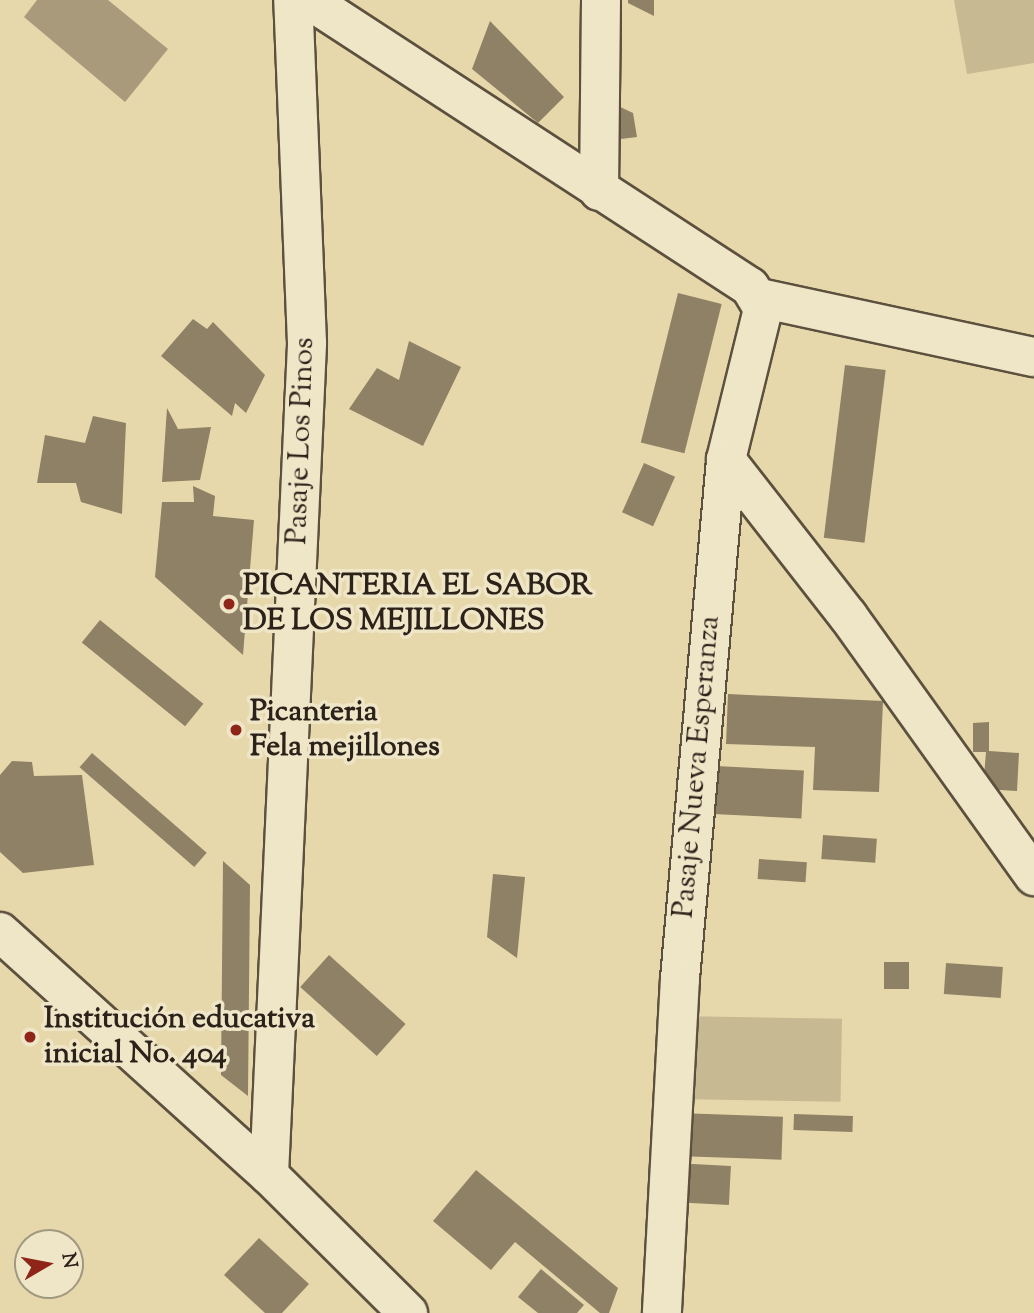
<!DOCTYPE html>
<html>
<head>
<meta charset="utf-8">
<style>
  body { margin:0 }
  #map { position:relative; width:1034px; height:1313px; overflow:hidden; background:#e7d8ab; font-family:"Sorts Mill Goudy",serif }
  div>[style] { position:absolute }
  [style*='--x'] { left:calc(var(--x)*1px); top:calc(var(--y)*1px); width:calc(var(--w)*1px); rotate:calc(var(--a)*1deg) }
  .green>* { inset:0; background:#c7b992; transform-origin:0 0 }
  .water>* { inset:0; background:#a89a7a }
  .building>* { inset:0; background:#8e8165; transform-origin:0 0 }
  .roads { filter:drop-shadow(2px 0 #5c503e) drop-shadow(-2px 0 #5c503e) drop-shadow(0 2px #5c503e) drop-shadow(0 -2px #5c503e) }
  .minor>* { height:38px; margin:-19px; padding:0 19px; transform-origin:19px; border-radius:19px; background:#efe6c8 }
  .dots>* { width:19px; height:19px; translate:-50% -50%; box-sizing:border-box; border:4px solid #efe6c8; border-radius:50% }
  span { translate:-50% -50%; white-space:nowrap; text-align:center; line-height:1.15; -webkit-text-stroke:7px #efe6c8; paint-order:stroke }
  .street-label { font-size:30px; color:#2d221a }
  .poi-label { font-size:30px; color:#2d221a; font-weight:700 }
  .left { translate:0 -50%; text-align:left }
  .north { position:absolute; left:14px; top:1229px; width:70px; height:70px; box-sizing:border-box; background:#efe6c8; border:2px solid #a19882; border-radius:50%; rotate:80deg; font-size:19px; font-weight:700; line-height:28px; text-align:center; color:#2d221a }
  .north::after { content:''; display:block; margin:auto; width:24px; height:32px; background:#8f2418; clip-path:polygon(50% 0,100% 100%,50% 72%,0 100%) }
</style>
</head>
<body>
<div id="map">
  <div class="green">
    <i style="clip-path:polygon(954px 0,1034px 0,1034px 63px,967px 74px)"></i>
    <i style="left:678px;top:1016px;width:164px;height:83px;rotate:1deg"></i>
  </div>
  <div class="water">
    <i style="clip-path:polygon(37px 0,108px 0,168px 49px,125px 102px,24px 17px)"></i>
  </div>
  <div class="building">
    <i style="clip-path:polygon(628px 0,654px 0,654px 16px,628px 3px)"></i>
    <i style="clip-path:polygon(490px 21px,564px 97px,538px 123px,472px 69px)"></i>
    <i style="clip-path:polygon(616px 105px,633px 113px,637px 137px,613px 140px)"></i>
    <i style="left:678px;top:293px;width:45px;height:154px;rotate:14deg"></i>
    <i style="clip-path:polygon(193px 319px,207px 329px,213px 322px,265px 375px,246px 413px,235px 403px,232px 416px,161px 356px)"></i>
    <i style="clip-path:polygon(409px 341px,461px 367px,423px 446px,349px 409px,377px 368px,399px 380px)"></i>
    <i style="left:845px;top:365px;width:41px;height:174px;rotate:7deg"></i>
    <i style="clip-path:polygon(167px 408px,178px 429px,211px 427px,200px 480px,162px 482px)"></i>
    <i style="clip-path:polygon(93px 416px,126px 423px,122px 514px,81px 502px,76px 483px,37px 483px,45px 435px,85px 443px)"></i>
    <i style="left:644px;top:463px;width:34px;height:54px;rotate:24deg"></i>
    <i style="clip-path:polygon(193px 486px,215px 496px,213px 516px,254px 520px,243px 655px,155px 577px,162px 502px,194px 502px)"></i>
    <i style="left:100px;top:620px;width:133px;height:29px;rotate:39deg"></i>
    <i style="clip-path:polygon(728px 694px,883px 701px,879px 792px,813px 790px,815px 747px,726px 744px)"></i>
    <i style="clip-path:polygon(989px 722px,989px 751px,1019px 753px,1017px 791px,983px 789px,986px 752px,973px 752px,973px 723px)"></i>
    <i style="left:92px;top:753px;width:152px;height:19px;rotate:41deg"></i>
    <i style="clip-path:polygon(12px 761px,32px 762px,34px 776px,82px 775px,94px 865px,23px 873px,0 852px,0 775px)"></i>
    <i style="left:716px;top:766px;width:88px;height:48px;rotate:3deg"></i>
    <i style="left:823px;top:835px;width:54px;height:24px;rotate:4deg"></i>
    <i style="left:759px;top:859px;width:48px;height:20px;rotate:4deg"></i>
    <i style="clip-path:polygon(223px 861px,250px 885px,248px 1096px,221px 1075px)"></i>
    <i style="clip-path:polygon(493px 874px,525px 877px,517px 958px,487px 937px)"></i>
    <i style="left:329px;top:955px;width:103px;height:43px;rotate:42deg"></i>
    <i style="left:884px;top:962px;width:25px;height:27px"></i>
    <i style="left:946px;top:963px;width:57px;height:31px;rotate:4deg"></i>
    <i style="left:678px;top:1113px;width:105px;height:43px;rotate:2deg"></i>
    <i style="left:794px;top:1114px;width:59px;height:16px;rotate:2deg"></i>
    <i style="left:674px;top:1163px;width:57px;height:39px;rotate:3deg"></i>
    <i style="clip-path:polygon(476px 1170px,618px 1288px,609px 1313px,600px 1313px,515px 1242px,491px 1270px,433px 1221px)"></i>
    <i style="clip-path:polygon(259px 1238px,309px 1284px,282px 1313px,265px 1313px,224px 1275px)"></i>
    <i style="clip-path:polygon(541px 1269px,584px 1305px,577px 1313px,538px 1313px,518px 1297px)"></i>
  </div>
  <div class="roads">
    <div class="minor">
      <i style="--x:309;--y:0;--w:526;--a:33.06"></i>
      <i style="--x:750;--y:287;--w:26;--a:59"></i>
      <i style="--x:763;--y:309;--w:155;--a:103.8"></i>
      <i style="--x:726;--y:460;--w:520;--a:95.07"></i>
      <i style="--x:680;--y:978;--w:335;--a:93.1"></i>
      <i style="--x:599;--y:191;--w:191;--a:-89.4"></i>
      <i style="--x:760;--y:298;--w:280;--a:12.2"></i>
      <i style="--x:726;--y:460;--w:198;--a:52"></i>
      <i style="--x:848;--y:616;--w:320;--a:54.4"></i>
      <i style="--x:0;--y:932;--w:363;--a:42.1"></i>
      <i style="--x:269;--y:1175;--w:196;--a:44.8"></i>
      <i style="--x:269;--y:1175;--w:833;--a:-87.38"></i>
      <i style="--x:307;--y:343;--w:343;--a:-92.3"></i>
    </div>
  </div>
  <div class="dots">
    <i style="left:229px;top:604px;background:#8f2418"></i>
    <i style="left:236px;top:730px;background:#8f2418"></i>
    <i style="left:30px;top:1037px;background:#8f2418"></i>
  </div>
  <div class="street-label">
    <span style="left:302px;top:441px;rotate:-88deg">Pasaje Los Pinos</span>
    <span style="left:698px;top:767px;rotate:-85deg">Pasaje Nueva Esperanza</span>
  </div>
  <div class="poi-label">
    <span class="left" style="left:243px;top:604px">PICANTERIA EL SABOR<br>DE LOS MEJILLONES</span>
    <span class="left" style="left:250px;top:730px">Picanteria<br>Fela mejillones</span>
    <span class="left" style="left:44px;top:1037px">Institución educativa<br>inicial No. 404</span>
  </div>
  <div class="north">N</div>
</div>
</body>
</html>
